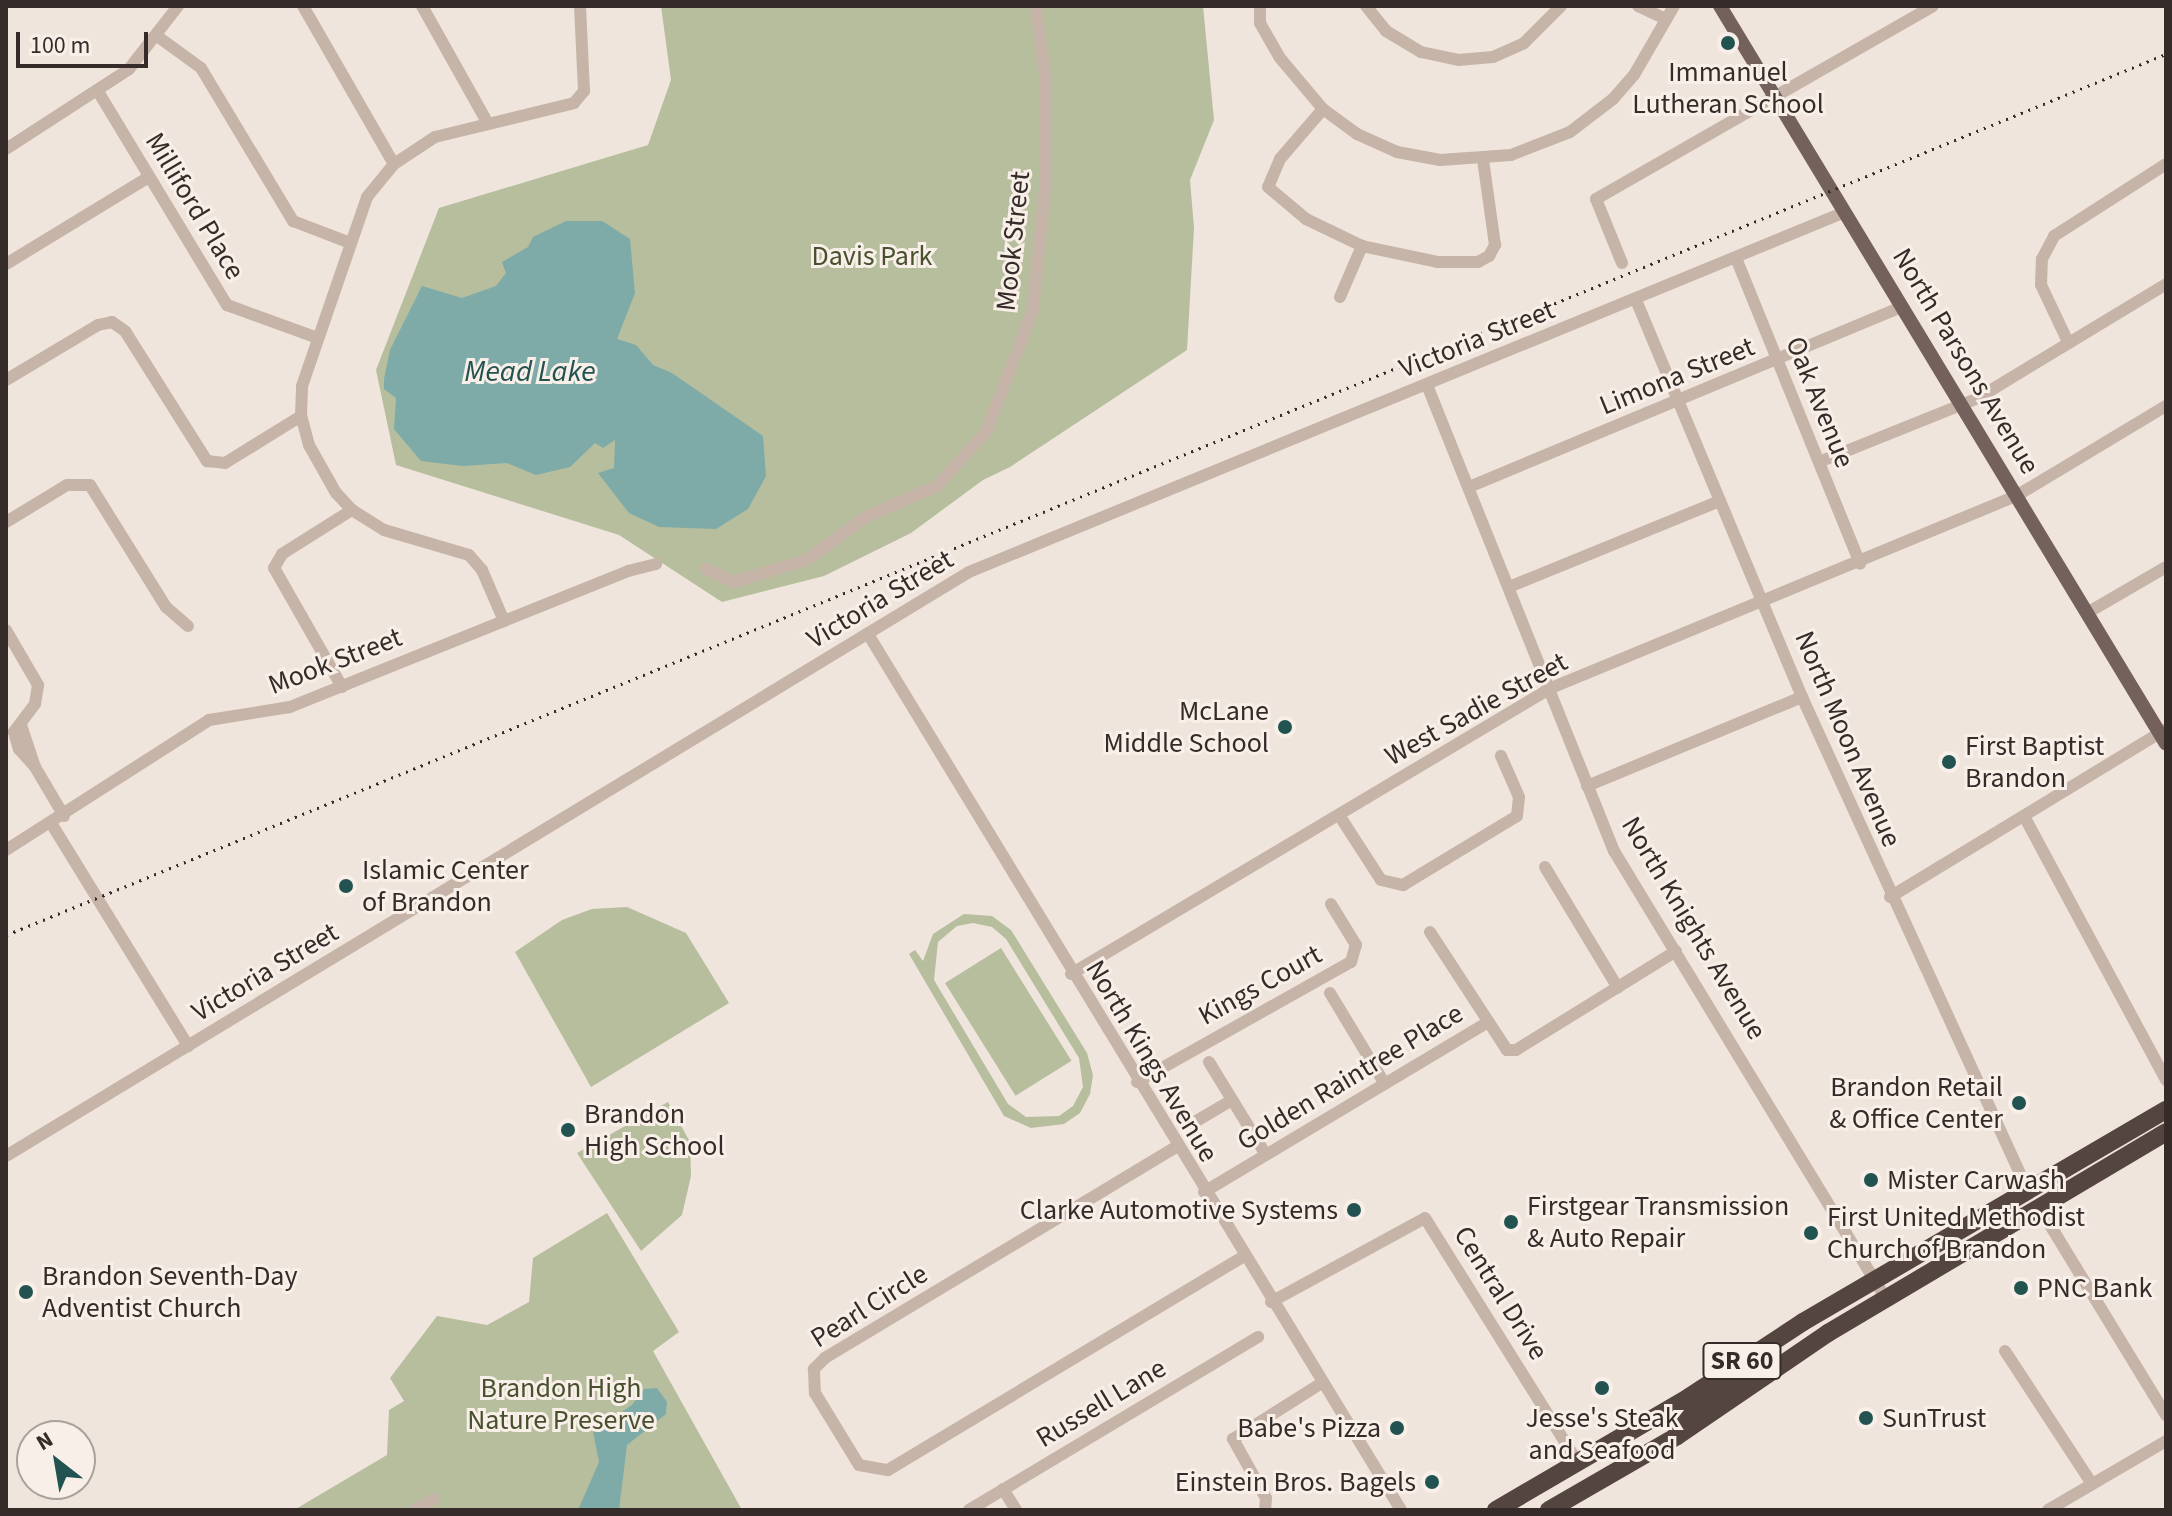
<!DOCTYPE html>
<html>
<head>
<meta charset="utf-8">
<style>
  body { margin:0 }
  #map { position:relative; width:2172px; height:1516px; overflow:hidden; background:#f0e5dc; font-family:"Source Sans 3",sans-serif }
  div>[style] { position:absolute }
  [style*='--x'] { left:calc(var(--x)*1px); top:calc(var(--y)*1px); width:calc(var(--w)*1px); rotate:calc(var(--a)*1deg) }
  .green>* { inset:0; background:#b6be9e; transform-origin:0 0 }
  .water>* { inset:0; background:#7eaaa8 }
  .minor>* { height:12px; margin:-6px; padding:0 6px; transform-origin:6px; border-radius:6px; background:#c7b4a9 }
  .major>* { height:14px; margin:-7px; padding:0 7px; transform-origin:7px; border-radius:7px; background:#75615b }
  .highway>* { height:18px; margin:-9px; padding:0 9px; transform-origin:9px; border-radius:9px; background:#554540 }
  .rail>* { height:3px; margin-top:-1.5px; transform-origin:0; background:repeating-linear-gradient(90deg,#352b28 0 2px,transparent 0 8px) }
  .dots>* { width:22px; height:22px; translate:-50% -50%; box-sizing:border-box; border:4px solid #f8efe8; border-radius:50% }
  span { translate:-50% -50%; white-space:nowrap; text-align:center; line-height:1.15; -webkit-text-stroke:6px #f8efe8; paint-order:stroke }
  .shield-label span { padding:2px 6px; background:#f8efe8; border:2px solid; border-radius:6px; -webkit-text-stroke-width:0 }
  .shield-label { font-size:26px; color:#352b28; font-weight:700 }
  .poi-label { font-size:28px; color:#352b28 }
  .right { translate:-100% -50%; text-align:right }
  .left { translate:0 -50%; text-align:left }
  .street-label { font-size:28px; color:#352b28 }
  .park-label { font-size:28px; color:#47512e }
  .water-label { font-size:30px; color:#225351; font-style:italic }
  .frame { position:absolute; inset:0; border:8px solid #352b28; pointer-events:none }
  .north { position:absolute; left:16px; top:1420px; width:80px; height:80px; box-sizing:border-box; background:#f8efe8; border:2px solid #aaa19b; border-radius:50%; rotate:329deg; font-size:22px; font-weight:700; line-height:32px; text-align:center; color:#352b28 }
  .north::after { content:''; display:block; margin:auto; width:28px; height:36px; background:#225351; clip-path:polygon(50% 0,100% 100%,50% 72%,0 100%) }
  .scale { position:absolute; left:16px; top:32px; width:132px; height:36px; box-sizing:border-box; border:4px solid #352b28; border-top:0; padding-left:10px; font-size:24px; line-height:28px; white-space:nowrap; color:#352b28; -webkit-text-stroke:6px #f8efe8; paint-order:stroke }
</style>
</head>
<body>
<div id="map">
  <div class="green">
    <i style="clip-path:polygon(661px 6px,1203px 6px,1214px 120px,1190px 180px,1194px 228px,1187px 350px,1010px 467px,983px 480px,911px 533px,824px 576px,722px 602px,619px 535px,396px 465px,376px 370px,439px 208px,648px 145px,671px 80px)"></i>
    <i style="clip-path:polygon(627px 907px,686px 933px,729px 1003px,591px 1087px,515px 952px,562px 920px,592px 909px)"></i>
    <i style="clip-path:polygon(evenodd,964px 914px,992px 916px,1011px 930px,1087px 1053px,1093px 1075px,1090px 1094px,1080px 1113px,1064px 1124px,1031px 1128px,1004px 1116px,909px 954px,915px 950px,923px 961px,933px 934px,964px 914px,973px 923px,992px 927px,1006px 939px,1079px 1058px,1083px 1087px,1073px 1106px,1059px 1116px,1026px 1117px,1008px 1104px,934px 980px,938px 942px,957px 926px,973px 923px)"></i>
    <i style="left:1001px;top:948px;width:133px;height:66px;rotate:58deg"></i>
    <i style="clip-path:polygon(668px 1102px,690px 1142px,691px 1176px,682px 1215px,641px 1251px,577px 1153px)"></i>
    <i style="clip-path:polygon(607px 1213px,679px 1332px,653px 1351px,742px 1510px,294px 1510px,387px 1455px,389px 1410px,404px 1401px,390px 1378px,437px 1316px,487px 1325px,529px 1302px,533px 1258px)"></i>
  </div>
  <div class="water">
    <i style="clip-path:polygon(566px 221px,602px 221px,630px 239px,635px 293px,617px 339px,636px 345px,653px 365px,672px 373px,763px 436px,766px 476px,748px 509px,716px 529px,659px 527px,629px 513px,598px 473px,614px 468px,615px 440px,603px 448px,595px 443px,570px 467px,536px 475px,507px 463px,463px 466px,421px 461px,394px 429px,396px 398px,384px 389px,384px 379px,390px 350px,422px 286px,462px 298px,496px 286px,506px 273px,502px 262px,528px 247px,533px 237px)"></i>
    <i style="clip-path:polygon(657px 1388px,667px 1402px,666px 1414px,627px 1445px,619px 1510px,578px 1510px,599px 1462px,593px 1432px,632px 1405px,644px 1389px)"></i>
  </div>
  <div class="minor">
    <i style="--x:303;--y:6;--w:182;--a:60.1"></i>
    <i style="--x:422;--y:6;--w:133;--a:60.7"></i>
    <i style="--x:1260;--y:6;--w:17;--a:90"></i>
    <i style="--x:1260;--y:23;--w:40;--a:60.3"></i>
    <i style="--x:1280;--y:58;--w:67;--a:49.9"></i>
    <i style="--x:1323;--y:109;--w:42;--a:36.3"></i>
    <i style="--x:1357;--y:134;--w:44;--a:24.2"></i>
    <i style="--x:1397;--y:152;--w:44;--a:10.5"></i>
    <i style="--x:1440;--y:160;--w:71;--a:-4"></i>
    <i style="--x:1511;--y:155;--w:63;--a:-21.3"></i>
    <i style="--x:1570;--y:132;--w:54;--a:-37.5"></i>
    <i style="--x:1613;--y:99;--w:32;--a:-49"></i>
    <i style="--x:1634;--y:75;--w:80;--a:-59.9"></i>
    <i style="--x:1366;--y:6;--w:32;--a:51"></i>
    <i style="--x:1386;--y:31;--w:41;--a:31"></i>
    <i style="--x:1421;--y:52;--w:38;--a:12"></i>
    <i style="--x:1458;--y:60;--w:35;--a:-5"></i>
    <i style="--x:1493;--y:57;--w:34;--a:-24"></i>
    <i style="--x:1524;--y:43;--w:52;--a:-45"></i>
    <i style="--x:1638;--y:6;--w:31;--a:25"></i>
    <i style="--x:157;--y:36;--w:54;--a:36"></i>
    <i style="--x:201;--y:68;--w:179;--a:59"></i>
    <i style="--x:293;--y:221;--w:59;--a:20.9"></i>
    <i style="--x:99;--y:93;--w:248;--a:58.9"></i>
    <i style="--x:227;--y:305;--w:94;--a:20"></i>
    <i style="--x:1323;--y:109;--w:66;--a:130.7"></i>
    <i style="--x:1280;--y:159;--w:30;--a:113"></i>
    <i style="--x:1268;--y:187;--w:50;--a:40.1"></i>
    <i style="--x:1306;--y:219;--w:62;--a:25.7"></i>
    <i style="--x:1362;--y:246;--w:78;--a:11.9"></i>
    <i style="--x:1438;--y:262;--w:40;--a:0"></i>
    <i style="--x:1478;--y:262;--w:13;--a:-29"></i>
    <i style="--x:1489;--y:256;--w:13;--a:-61"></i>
    <i style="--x:1495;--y:245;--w:86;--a:-98"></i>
    <i style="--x:6;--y:149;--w:147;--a:-33"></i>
    <i style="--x:129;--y:69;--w:80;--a:-52.1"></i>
    <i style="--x:1736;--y:258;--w:330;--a:67.9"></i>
    <i style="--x:1622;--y:263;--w:69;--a:-112.1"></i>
    <i style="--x:1596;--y:199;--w:388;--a:-29.8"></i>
    <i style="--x:6;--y:264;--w:167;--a:-31.3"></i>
    <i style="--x:1340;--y:297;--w:56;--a:-66.7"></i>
    <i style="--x:1636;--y:300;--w:430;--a:67.3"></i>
    <i style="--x:1802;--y:697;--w:543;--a:65.42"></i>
    <i style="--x:2068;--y:342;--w:63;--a:-115.3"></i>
    <i style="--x:2041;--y:285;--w:26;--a:-88"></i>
    <i style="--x:2042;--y:259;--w:26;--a:-62"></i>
    <i style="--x:2054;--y:236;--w:133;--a:-32.7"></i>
    <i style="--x:6;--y:380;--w:107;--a:-30.9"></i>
    <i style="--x:98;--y:325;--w:14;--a:-12"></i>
    <i style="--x:112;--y:322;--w:16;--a:35"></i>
    <i style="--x:125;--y:331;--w:154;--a:57.8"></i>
    <i style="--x:207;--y:461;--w:18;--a:6"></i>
    <i style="--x:225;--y:463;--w:89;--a:-31.7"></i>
    <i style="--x:1427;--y:385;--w:502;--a:68.14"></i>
    <i style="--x:1614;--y:851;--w:524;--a:58.74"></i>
    <i style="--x:1819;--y:462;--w:171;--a:-21.9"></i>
    <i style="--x:1978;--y:398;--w:220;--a:-31.2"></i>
    <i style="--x:1469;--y:487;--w:469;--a:-22.6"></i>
    <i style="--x:6;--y:522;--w:71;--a:-31.2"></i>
    <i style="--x:67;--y:485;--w:23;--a:0"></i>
    <i style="--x:90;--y:485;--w:144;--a:58.1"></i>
    <i style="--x:166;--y:607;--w:29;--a:41"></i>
    <i style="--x:706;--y:569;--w:31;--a:25"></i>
    <i style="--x:734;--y:582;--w:75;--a:-17"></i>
    <i style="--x:806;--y:560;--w:76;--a:-35.4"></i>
    <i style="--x:868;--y:516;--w:75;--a:-23.5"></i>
    <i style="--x:937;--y:486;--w:73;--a:-47.8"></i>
    <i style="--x:986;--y:432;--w:131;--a:-68.9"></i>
    <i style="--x:1033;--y:310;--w:134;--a:-84.4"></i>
    <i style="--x:1046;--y:177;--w:92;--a:-90"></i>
    <i style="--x:1046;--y:85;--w:80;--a:-97.2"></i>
    <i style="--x:1509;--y:587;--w:228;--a:-22.2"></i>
    <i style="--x:2087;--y:613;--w:91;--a:-30.2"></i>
    <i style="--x:504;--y:621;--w:56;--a:-113.3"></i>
    <i style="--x:482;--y:570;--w:20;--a:-131"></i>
    <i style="--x:469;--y:555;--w:89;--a:-163.6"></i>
    <i style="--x:384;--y:530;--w:38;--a:-148"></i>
    <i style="--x:352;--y:510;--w:23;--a:-133"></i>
    <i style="--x:336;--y:493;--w:55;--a:-119.4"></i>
    <i style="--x:309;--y:445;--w:30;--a:-105"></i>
    <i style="--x:301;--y:416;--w:30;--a:-88"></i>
    <i style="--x:302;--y:386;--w:200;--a:-71"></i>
    <i style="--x:367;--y:197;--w:43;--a:-50.7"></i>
    <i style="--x:394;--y:164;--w:49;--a:-33.4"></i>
    <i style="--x:435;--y:137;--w:143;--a:-13.7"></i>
    <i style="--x:574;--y:103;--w:16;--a:-50"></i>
    <i style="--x:584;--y:91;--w:85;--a:-92.7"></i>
    <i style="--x:6;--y:630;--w:64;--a:59.8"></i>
    <i style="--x:38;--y:685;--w:19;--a:99"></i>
    <i style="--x:35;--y:704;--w:35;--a:127"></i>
    <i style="--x:14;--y:732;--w:18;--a:74"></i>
    <i style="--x:19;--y:749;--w:24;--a:48"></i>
    <i style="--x:868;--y:634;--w:1025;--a:58.68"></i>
    <i style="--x:342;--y:687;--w:137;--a:-119.7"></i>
    <i style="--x:274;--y:568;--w:16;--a:-60"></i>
    <i style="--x:282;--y:554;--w:83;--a:-32.2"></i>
    <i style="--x:21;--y:725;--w:44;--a:71.6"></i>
    <i style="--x:35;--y:767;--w:57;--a:59.4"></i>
    <i style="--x:1587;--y:786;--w:233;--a:-22.5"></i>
    <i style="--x:1339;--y:815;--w:77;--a:57.1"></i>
    <i style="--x:1381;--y:880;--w:23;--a:13"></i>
    <i style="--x:1403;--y:885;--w:133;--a:-31.2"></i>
    <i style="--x:1517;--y:816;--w:19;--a:-84"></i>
    <i style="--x:1519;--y:797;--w:45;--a:-113.7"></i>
    <i style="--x:2025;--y:818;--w:298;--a:61.7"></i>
    <i style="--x:51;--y:823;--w:262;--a:58.4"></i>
    <i style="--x:6;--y:850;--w:241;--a:-32.6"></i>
    <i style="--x:209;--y:720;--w:82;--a:-9.1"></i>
    <i style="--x:290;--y:707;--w:364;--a:-21.9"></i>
    <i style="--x:628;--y:571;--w:29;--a:-14"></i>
    <i style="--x:1545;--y:867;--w:141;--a:58.9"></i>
    <i style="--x:1890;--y:897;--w:323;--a:-31.3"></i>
    <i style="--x:1430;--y:932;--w:141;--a:56.9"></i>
    <i style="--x:1507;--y:1050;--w:9;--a:0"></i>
    <i style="--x:1516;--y:1050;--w:188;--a:-31.7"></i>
    <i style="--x:1071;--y:974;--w:559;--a:-30.79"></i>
    <i style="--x:1551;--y:688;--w:503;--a:-22.44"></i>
    <i style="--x:2016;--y:496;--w:175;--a:-31"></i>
    <i style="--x:1330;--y:993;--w:106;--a:58.9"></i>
    <i style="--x:1209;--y:1062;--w:109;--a:58.5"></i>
    <i style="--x:1137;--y:1082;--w:245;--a:-29.3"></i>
    <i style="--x:1351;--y:962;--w:18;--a:-74"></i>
    <i style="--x:1356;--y:945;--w:48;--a:-121.4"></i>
    <i style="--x:1193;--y:1123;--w:45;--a:-30.5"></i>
    <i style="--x:1176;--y:1147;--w:410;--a:149"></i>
    <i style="--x:825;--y:1358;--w:16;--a:135"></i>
    <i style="--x:814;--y:1369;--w:24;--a:88"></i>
    <i style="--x:815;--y:1393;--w:84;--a:58.6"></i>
    <i style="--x:859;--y:1465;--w:29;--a:10"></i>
    <i style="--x:888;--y:1470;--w:414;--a:-31"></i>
    <i style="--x:6;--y:1156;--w:1126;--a:-31.23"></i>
    <i style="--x:969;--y:572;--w:947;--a:-22.34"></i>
    <i style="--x:1204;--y:1192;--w:329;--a:-30.9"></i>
    <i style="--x:2039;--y:1207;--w:244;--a:58.6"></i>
    <i style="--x:1271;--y:1302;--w:175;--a:-28.6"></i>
    <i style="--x:1425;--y:1218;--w:289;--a:58"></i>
    <i style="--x:2005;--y:1351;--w:159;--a:56.8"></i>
    <i style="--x:1003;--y:1489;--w:25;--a:58"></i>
    <i style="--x:415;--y:1510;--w:22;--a:-30"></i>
    <i style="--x:969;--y:1510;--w:337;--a:-30.9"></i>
    <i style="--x:1265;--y:1510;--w:12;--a:-85"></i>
    <i style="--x:1266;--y:1498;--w:68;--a:-119.2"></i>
    <i style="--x:1233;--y:1439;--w:103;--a:-32.3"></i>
    <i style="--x:2048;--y:1510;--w:137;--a:-30.3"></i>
  </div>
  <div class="major">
    <i style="--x:1720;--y:6;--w:862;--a:58.85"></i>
  </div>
  <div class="highway">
    <i style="--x:1677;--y:1436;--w:16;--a:-83"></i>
    <i style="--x:1679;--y:1420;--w:71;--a:-37.5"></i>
    <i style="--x:1496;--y:1510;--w:224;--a:-30.3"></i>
    <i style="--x:1689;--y:1397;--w:136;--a:-33.3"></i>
    <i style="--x:1803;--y:1322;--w:420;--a:-30.3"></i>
    <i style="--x:1549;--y:1510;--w:148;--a:-30"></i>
    <i style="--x:1677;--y:1436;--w:183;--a:-34.3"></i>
    <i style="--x:1828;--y:1333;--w:393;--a:-30.7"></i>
  </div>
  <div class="rail">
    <i style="--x:6;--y:935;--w:2333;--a:-22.19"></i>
  </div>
  <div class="dots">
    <i style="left:1728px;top:43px;background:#225351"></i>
    <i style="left:1285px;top:727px;background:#225351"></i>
    <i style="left:1949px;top:762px;background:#225351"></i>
    <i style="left:346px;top:886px;background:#225351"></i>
    <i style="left:2019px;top:1103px;background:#225351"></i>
    <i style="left:568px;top:1130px;background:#225351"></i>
    <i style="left:1871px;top:1180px;background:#225351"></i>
    <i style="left:1354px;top:1210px;background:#225351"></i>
    <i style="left:1511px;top:1222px;background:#225351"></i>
    <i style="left:1811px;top:1233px;background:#225351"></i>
    <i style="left:2021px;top:1288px;background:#225351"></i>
    <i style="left:26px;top:1292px;background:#225351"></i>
    <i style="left:1602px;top:1388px;background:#225351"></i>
    <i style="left:1866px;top:1418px;background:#225351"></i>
    <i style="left:1397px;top:1428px;background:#225351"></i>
    <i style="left:1432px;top:1482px;background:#225351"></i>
  </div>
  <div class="shield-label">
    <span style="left:1742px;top:1361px">SR 60</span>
  </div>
  <div class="poi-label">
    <span style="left:1728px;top:88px">Immanuel<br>Lutheran School</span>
    <span class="right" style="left:1269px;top:727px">McLane<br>Middle School</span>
    <span class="left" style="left:1965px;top:762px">First Baptist<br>Brandon</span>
    <span class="left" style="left:362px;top:886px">Islamic Center<br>of Brandon</span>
    <span class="right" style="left:2003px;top:1103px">Brandon Retail<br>&amp; Office Center</span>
    <span class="left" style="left:584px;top:1130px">Brandon<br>High School</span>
    <span class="left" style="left:1887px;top:1180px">Mister Carwash</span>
    <span class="left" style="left:1527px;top:1222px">Firstgear Transmission<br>&amp; Auto Repair</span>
    <span class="right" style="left:1338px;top:1210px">Clarke Automotive Systems</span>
    <span class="left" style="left:1827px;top:1233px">First United Methodist<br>Church of Brandon</span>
    <span class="left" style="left:42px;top:1292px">Brandon Seventh-Day<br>Adventist Church</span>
    <span class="left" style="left:2037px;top:1288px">PNC Bank</span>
    <span style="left:1602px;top:1434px">Jesse's Steak<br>and Seafood</span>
    <span class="left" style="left:1882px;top:1418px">SunTrust</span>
    <span class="right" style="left:1381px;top:1428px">Babe's Pizza</span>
    <span class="right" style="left:1416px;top:1482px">Einstein Bros. Bagels</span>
  </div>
  <div class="street-label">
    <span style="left:195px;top:206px;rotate:59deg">Milliford Place</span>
    <span style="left:1013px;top:241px;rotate:-84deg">Mook Street</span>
    <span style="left:1477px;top:339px;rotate:-22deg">Victoria Street</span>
    <span style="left:1966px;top:361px;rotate:59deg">North Parsons Avenue</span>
    <span style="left:1677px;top:376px;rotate:-22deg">Limona Street</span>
    <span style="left:1820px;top:402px;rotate:68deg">Oak Avenue</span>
    <span style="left:880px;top:599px;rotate:-31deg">Victoria Street</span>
    <span style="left:335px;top:661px;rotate:-21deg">Mook Street</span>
    <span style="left:1476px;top:709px;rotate:-29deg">West Sadie Street</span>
    <span style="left:1848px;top:739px;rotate:67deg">North Moon Avenue</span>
    <span style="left:1694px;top:928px;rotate:59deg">North Knights Avenue</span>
    <span style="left:265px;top:972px;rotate:-31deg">Victoria Street</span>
    <span style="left:1260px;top:985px;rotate:-29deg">Kings Court</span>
    <span style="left:1152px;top:1061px;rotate:59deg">North Kings Avenue</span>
    <span style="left:1350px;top:1077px;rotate:-31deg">Golden Raintree Place</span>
    <span style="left:1501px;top:1293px;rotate:58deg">Central Drive</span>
    <span style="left:869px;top:1306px;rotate:-32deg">Pearl Circle</span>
    <span style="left:1101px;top:1403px;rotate:-31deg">Russell Lane</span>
  </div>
  <div class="park-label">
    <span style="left:872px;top:256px">Davis Park</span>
    <span style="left:561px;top:1404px">Brandon High<br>Nature Preserve</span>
  </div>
  <div class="water-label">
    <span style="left:530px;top:372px">Mead Lake</span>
  </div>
  <div class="frame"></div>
  <div class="north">N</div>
  <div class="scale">100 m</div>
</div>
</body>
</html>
